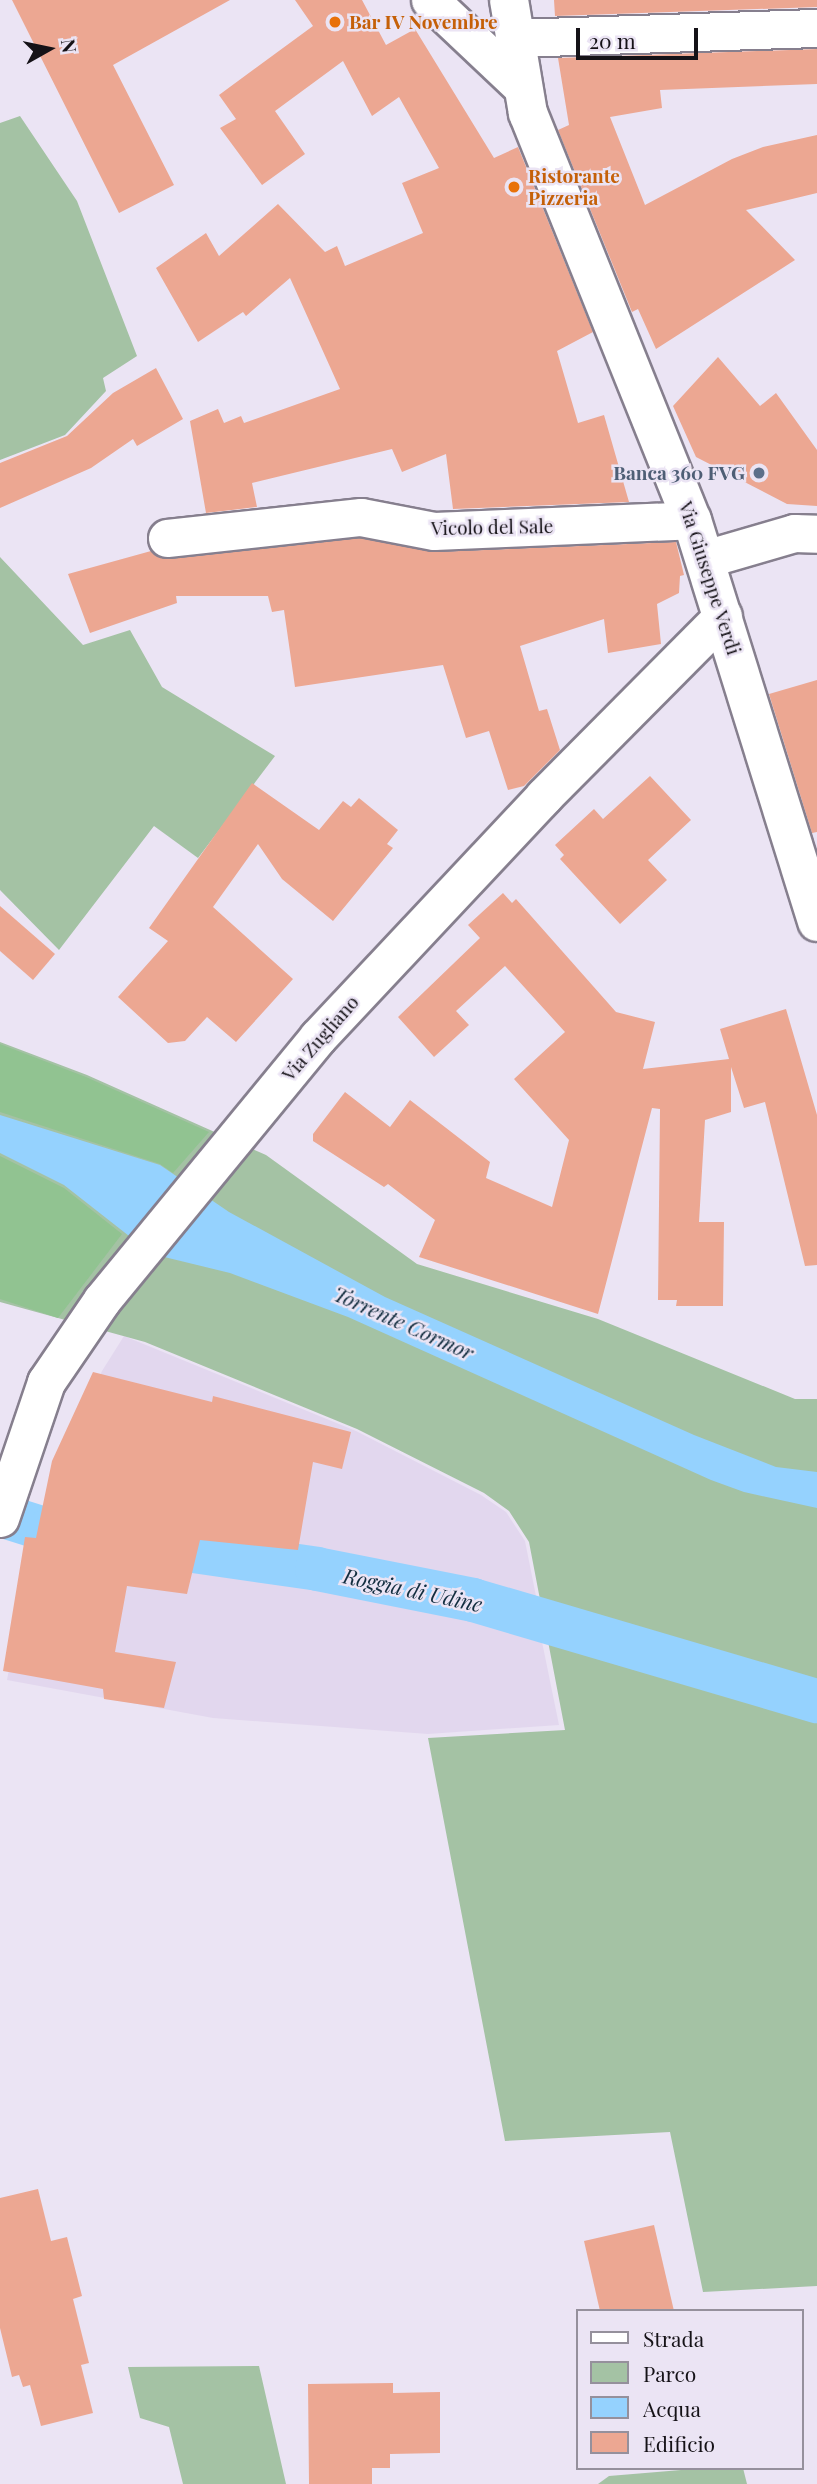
<!DOCTYPE html>
<html>
<head>
<meta charset="utf-8">
<style>
  body { margin:0 }
  #map { position:relative; width:817px; height:2484px; overflow:hidden; background:#ebe4f4; font-family:"Playfair Display",serif }
  div>[style] { position:absolute }
  [style*='--x'] { left:calc(var(--x)*1px); top:calc(var(--y)*1px); width:calc(var(--w)*1px); rotate:calc(var(--a)*1deg) }
  .built>* { inset:0; background:#e2d7ee }
  .green>* { inset:0; background:#a4c2a4 }
  .forest>* { inset:0; background:#91c391 }
  .water>* { inset:0; background:#95d2fe }
  .canal>* { height:44px; margin:-22px; padding:0 22px; transform-origin:22px; border-radius:22px; background:#95d2fe }
  .building>* { inset:0; background:#eca792 }
  .roads { filter:drop-shadow(2px 0 #867f8e) drop-shadow(-2px 0 #867f8e) drop-shadow(0 2px #867f8e) drop-shadow(0 -2px #867f8e) }
  .minor>* { height:37px; margin:-18.5px; padding:0 18.5px; transform-origin:18.5px; border-radius:18.5px; background:#fff }
  .secondary>* { height:38px; margin:-19px; padding:0 19px; transform-origin:19px; border-radius:19px; background:#fff }
  .dots>* { width:19px; height:19px; translate:-50% -50%; box-sizing:border-box; border:4px solid #ebe4f4; border-radius:50% }
  span { translate:-50% -50%; white-space:nowrap; text-align:center; line-height:1.15; -webkit-text-stroke:5px #ebe4f4; paint-order:stroke }
  .food-label { font-size:19px; color:#c56008; font-weight:700 }
  .left { translate:0 -50%; text-align:left }
  .service-label { font-size:19px; color:#4e5e75; font-weight:700 }
  .right { translate:-100% -50%; text-align:right }
  .street-label { font-size:19px; color:#151217 }
  .water-label { font-size:21px; color:#122d3f; font-style:italic }
  .legend { position:absolute; left:576px; top:2309px; width:228px; height:161px; box-sizing:border-box; background:#ebe4f4; border:2px solid #95909c; margin:0; padding:9px 12px; list-style:none; font-size:21px; color:#151217 }
  .legend li { display:flex; align-items:center; gap:14px; height:35px }
  .legend b { width:35px; border:2px solid #95909c }
  .north { position:absolute; left:14px; top:14px; width:70px; height:70px; -webkit-text-stroke:5px #ebe4f4; paint-order:stroke; rotate:81deg; font-size:19px; font-weight:700; line-height:28px; text-align:center; color:#151217 }
  .north::after { content:''; display:block; margin:auto; width:24px; height:32px; background:#151217; clip-path:polygon(50% 0,100% 100%,50% 72%,0 100%) }
  .scale { position:absolute; left:576px; top:28px; width:122px; height:32px; box-sizing:border-box; border:4px solid #151217; border-top:0; padding-left:9px; font-size:21px; line-height:24px; white-space:nowrap; color:#151217; -webkit-text-stroke:5px #ebe4f4; paint-order:stroke }
</style>
</head>
<body>
<div id="map">
  <div class="built">
    <i style="clip-path:polygon(124px 1336px,356px 1431px,481px 1495px,506px 1512px,525px 1541px,540px 1616px,474px 1594px,294px 1557px,45px 1524px,70px 1442px,102px 1371px)"></i>
    <i style="clip-path:polygon(35px 1533px,468px 1608px,540px 1632px,559px 1725px,428px 1734px,213px 1718px,7px 1680px)"></i>
  </div>
  <div class="green">
    <i style="clip-path:polygon(20px 116px,77px 201px,137px 356px,103px 378px,106px 391px,65px 435px,0 460px,0 123px)"></i>
    <i style="clip-path:polygon(0 557px,83px 645px,130px 630px,162px 687px,275px 756px,198px 858px,154px 826px,59px 950px,0 890px)"></i>
    <i style="clip-path:polygon(0 1042px,87px 1075px,266px 1155px,417px 1264px,598px 1319px,795px 1399px,817px 1399px,817px 2286px,703px 2292px,670px 2132px,505px 2141px,428px 1738px,565px 1730px,529px 1542px,509px 1511px,484px 1493px,357px 1429px,145px 1342px,0 1302px)"></i>
    <i style="clip-path:polygon(259px 2366px,286px 2484px,183px 2484px,169px 2427px,140px 2418px,128px 2367px)"></i>
    <i style="clip-path:polygon(705px 2468px,743px 2468px,747px 2484px,598px 2484px,609px 2476px)"></i>
  </div>
  <div class="forest">
    <i style="clip-path:polygon(0 1044px,86px 1077px,209px 1132px,173px 1173px,160px 1164px,0 1112px)"></i>
    <i style="clip-path:polygon(0 1156px,64px 1188px,122px 1234px,58px 1318px,0 1299px)"></i>
  </div>
  <div class="water">
    <i style="clip-path:polygon(0 1115px,160px 1165px,229px 1212px,385px 1297px,694px 1435px,776px 1467px,817px 1472px,817px 1508px,744px 1492px,711px 1480px,348px 1317px,230px 1273px,152px 1254px,64px 1185px,0 1153px)"></i>
  </div>
  <div class="canal">
    <i style="--x:0;--y:1515;--w:50;--a:17.4"></i>
    <i style="--x:48;--y:1530;--w:272;--a:8.2"></i>
    <i style="--x:317;--y:1569;--w:159;--a:11.2"></i>
    <i style="--x:473;--y:1600;--w:359;--a:16.4"></i>
  </div>
  <div class="building">
    <i style="clip-path:polygon(12px 0,230px 0,113px 65px,174px 185px,119px 213px)"></i>
    <i style="clip-path:polygon(295px 0,362px 0,386px 45px,415px 29px,494px 158px,518px 147px,593px 332px,557px 351px,578px 423px,604px 415px,629px 502px,453px 509px,446px 454px,402px 472px,392px 449px,252px 483px,257px 507px,206px 513px,190px 421px,218px 409px,224px 423px,241px 416px,244px 423px,340px 389px,290px 278px,246px 316px,243px 312px,198px 342px,156px 268px,206px 233px,219px 256px,278px 204px,325px 252px,337px 246px,345px 266px,423px 233px,402px 183px,439px 168px,399px 97px,372px 116px,343px 61px,275px 111px,305px 154px,262px 185px,220px 128px,236px 119px,219px 95px,313px 26px)"></i>
    <i style="clip-path:polygon(554px 0,817px 0,817px 7px,555px 16px)"></i>
    <i style="clip-path:polygon(817px 49px,817px 84px,660px 90px,662px 108px,610px 117px,645px 205px,732px 159px,763px 147px,817px 135px,817px 193px,746px 210px,795px 260px,656px 349px,638px 309px,632px 312px,558px 130px,569px 125px,558px 58px)"></i>
    <i style="clip-path:polygon(718px 357px,760px 406px,776px 393px,817px 450px,817px 506px,787px 504px,696px 457px,673px 406px)"></i>
    <i style="clip-path:polygon(156px 368px,183px 419px,137px 446px,133px 439px,91px 468px,0 508px,0 463px,67px 436px,113px 393px)"></i>
    <i style="clip-path:polygon(360px 538px,435px 552px,676px 542px,684px 575px,680px 576px,679px 593px,657px 604px,661px 644px,608px 653px,604px 619px,520px 646px,539px 711px,547px 709px,560px 750px,524px 786px,508px 790px,489px 731px,466px 738px,443px 665px,295px 687px,284px 610px,272px 612px,268px 596px,176px 596px,177px 603px,90px 633px,68px 574px,151px 551px,169px 559px)"></i>
    <i style="clip-path:polygon(817px 680px,817px 832px,812px 833px,769px 694px)"></i>
    <i style="clip-path:polygon(650px 776px,691px 820px,648px 860px,667px 880px,620px 924px,560px 859px,564px 855px,555px 845px,594px 809px,603px 819px)"></i>
    <i style="clip-path:polygon(252px 783px,319px 830px,343px 801px,351px 807px,359px 798px,398px 830px,387px 844px,393px 848px,333px 921px,282px 879px,258px 844px,213px 907px,293px 979px,236px 1042px,207px 1017px,185px 1041px,168px 1043px,118px 997px,168px 941px,149px 928px)"></i>
    <i style="clip-path:polygon(503px 893px,512px 903px,516px 899px,616px 1012px,655px 1022px,643px 1069px,729px 1059px,720px 1029px,786px 1009px,817px 1115px,817px 1265px,805px 1266px,765px 1102px,744px 1108px,731px 1067px,731px 1112px,705px 1120px,699px 1222px,724px 1222px,723px 1306px,676px 1306px,677px 1300px,658px 1300px,660px 1109px,652px 1108px,598px 1314px,419px 1257px,435px 1220px,388px 1184px,384px 1187px,313px 1141px,313px 1134px,345px 1092px,390px 1127px,410px 1100px,490px 1162px,486px 1178px,552px 1207px,569px 1140px,514px 1079px,565px 1032px,505px 966px,456px 1011px,469px 1025px,434px 1057px,398px 1017px,480px 938px,468px 925px)"></i>
    <i style="clip-path:polygon(0 906px,55px 954px,33px 980px,0 951px)"></i>
    <i style="clip-path:polygon(93px 1372px,212px 1402px,213px 1396px,351px 1432px,342px 1469px,313px 1462px,298px 1550px,200px 1540px,187px 1594px,127px 1586px,115px 1652px,176px 1662px,164px 1708px,104px 1699px,103px 1689px,3px 1671px,25px 1537px,36px 1538px,52px 1461px)"></i>
    <i style="clip-path:polygon(38px 2189px,51px 2241px,67px 2237px,82px 2296px,73px 2299px,89px 2363px,81px 2365px,93px 2413px,41px 2426px,30px 2385px,23px 2387px,19px 2375px,12px 2377px,0 2328px,0 2198px)"></i>
    <i style="clip-path:polygon(654px 2225px,674px 2311px,600px 2311px,584px 2241px)"></i>
    <i style="clip-path:polygon(393px 2383px,393px 2393px,440px 2392px,440px 2453px,390px 2454px,390px 2468px,372px 2468px,372px 2484px,309px 2484px,308px 2384px)"></i>
  </div>
  <div class="roads">
    <div class="minor">
      <i style="--x:430;--y:0;--w:124;--a:43.4"></i>
      <i style="--x:514;--y:38;--w:303;--a:-1.9"></i>
      <i style="--x:167;--y:538;--w:195;--a:-6.2"></i>
      <i style="--x:361;--y:517;--w:74;--a:10.9"></i>
      <i style="--x:434;--y:531;--w:258;--a:-2.4"></i>
      <i style="--x:705;--y:559;--w:93;--a:-16.3"></i>
      <i style="--x:794;--y:533;--w:23;--a:2"></i>
      <i style="--x:0;--y:1518;--w:144;--a:-71.3"></i>
      <i style="--x:46;--y:1382;--w:99;--a:-55.7"></i>
      <i style="--x:102;--y:1300;--w:340;--a:-50.6"></i>
      <i style="--x:318;--y:1037;--w:330;--a:-46.8"></i>
      <i style="--x:544;--y:796;--w:254;--a:-45.2"></i>
    </div>
    <div class="secondary">
      <i style="--x:509;--y:0;--w:115;--a:80.5"></i>
      <i style="--x:528;--y:113;--w:439;--a:68.1"></i>
      <i style="--x:692;--y:520;--w:421;--a:72.7"></i>
    </div>
  </div>
  <div class="dots">
    <i style="left:335px;top:22px;background:#e8710a"></i>
    <i style="left:514px;top:187px;background:#e8710a"></i>
    <i style="left:759px;top:473px;background:#5c6f8a"></i>
  </div>
  <div class="food-label">
    <span class="left" style="left:349px;top:22px">Bar IV Novembre</span>
    <span class="left" style="left:528px;top:187px">Ristorante<br>Pizzeria</span>
  </div>
  <div class="service-label">
    <span class="right" style="left:745px;top:473px">Banca 360 FVG</span>
  </div>
  <div class="street-label">
    <span style="left:492px;top:527px;rotate:-1deg">Vicolo del Sale</span>
    <span style="left:710px;top:578px;rotate:72deg">Via Giuseppe Verdi</span>
    <span style="left:320px;top:1038px;rotate:-49deg">Via Zugliano</span>
  </div>
  <div class="water-label">
    <span style="left:404px;top:1322px;rotate:24deg">Torrente Cormor</span>
    <span style="left:413px;top:1589px;rotate:12deg">Roggia di Udine</span>
  </div>
  <ul class="legend">
  <li><b style="height:9px;background:#fff"></b>Strada</li>
  <li><b style="height:19px;background:#a4c2a4"></b>Parco</li>
  <li><b style="height:19px;background:#95d2fe"></b>Acqua</li>
  <li><b style="height:19px;background:#eca792"></b>Edificio</li>
  </ul>
  <div class="north">N</div>
  <div class="scale">20 m</div>
</div>
</body>
</html>
